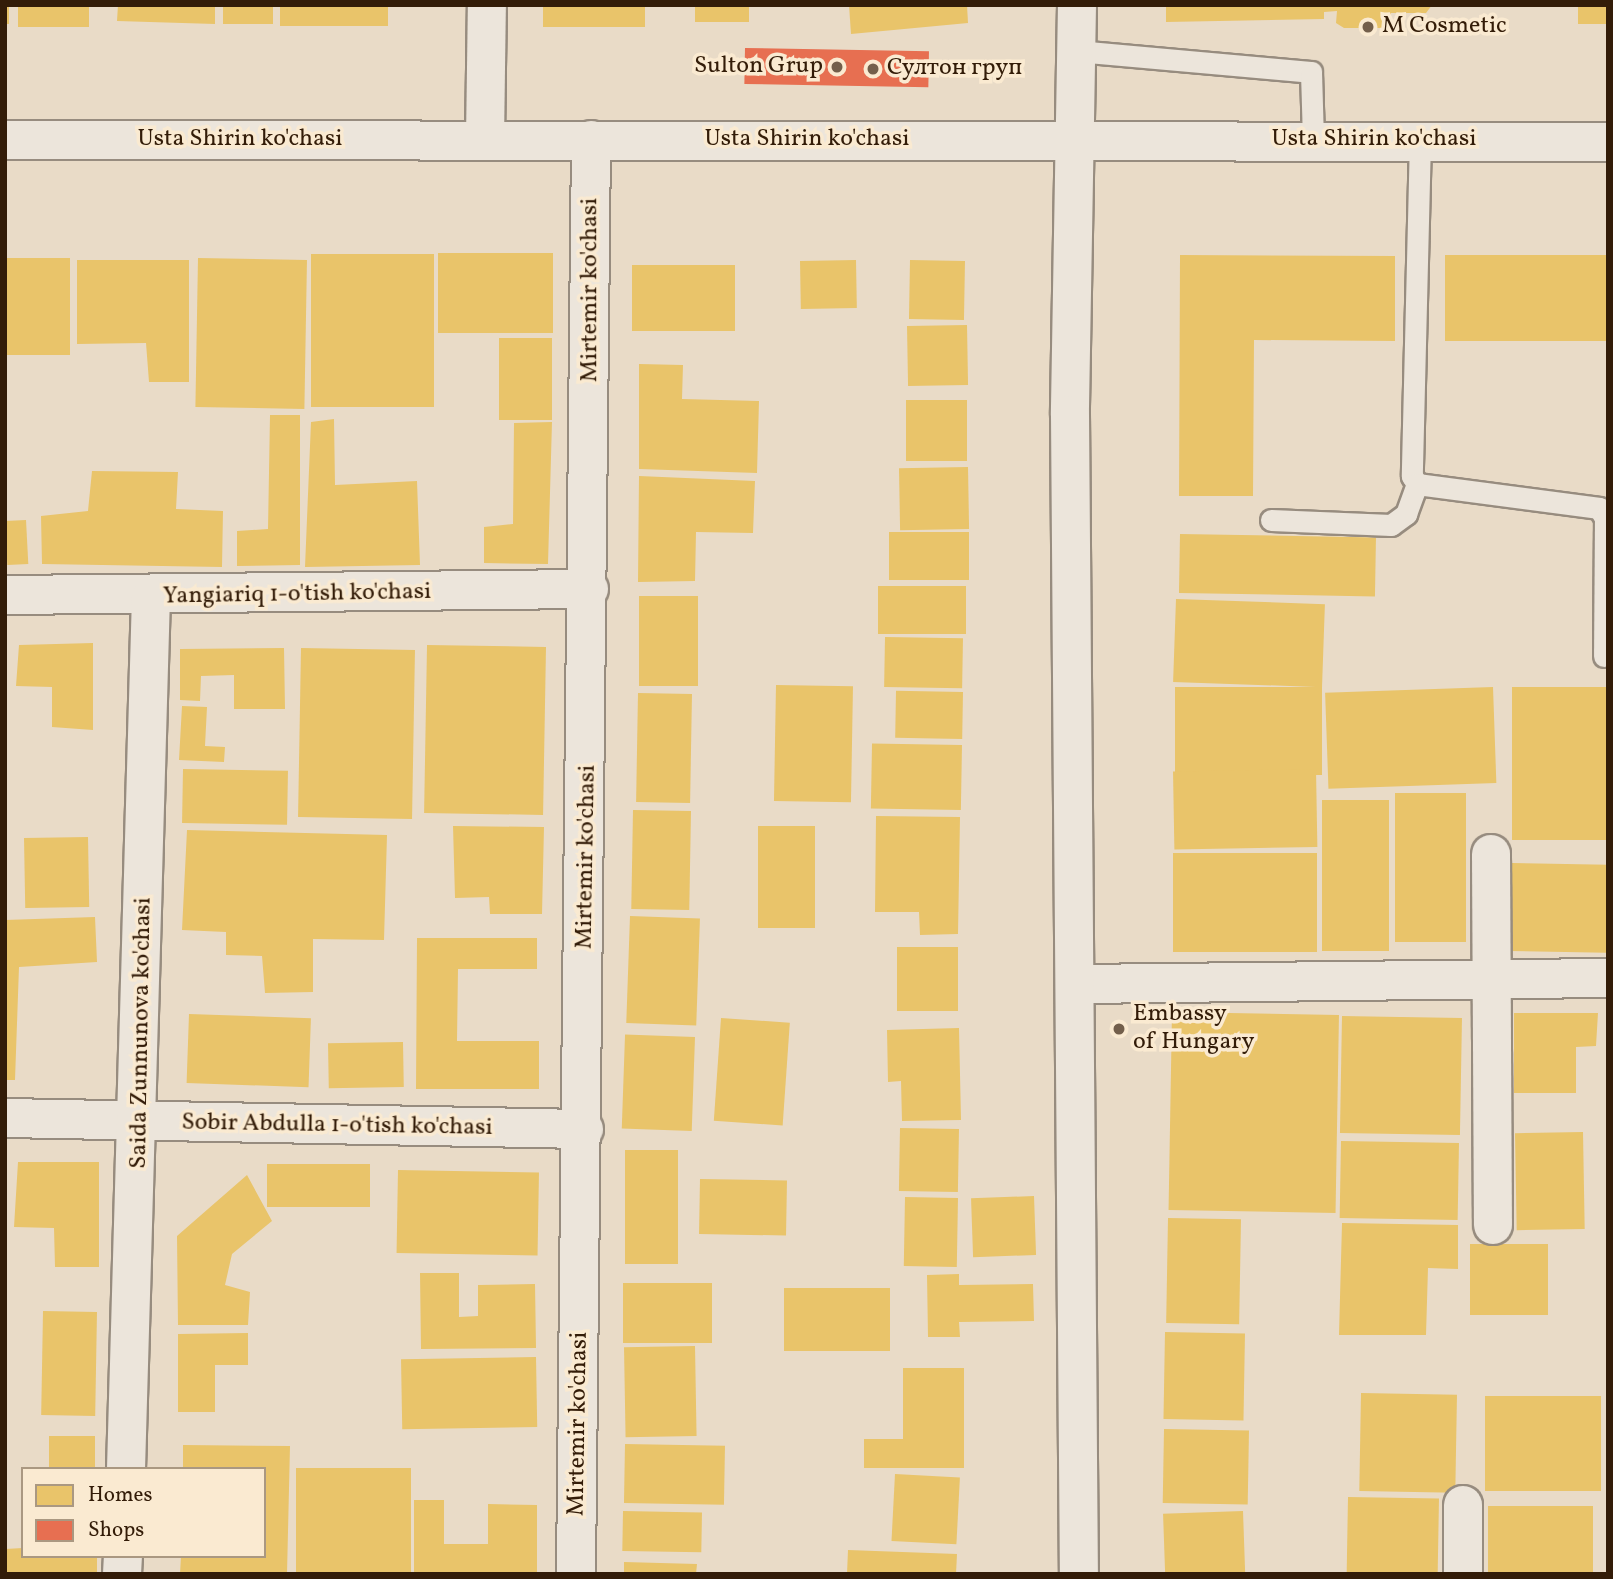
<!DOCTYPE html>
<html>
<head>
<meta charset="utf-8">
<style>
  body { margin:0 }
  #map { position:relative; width:1613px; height:1579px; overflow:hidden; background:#e9dbc7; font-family:Vollkorn,serif }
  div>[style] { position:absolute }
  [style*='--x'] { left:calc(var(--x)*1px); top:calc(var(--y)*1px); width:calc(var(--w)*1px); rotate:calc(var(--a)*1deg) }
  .homes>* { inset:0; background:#e9c46a; transform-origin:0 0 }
  .shops>* { inset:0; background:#e76f51; transform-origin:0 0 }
  .roads { filter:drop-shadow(2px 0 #978c7f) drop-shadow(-2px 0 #978c7f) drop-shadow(0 2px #978c7f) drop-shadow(0 -2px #978c7f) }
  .lane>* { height:21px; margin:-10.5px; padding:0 10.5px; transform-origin:10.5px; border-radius:10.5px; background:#ece5db }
  .street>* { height:38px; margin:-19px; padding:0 19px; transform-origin:19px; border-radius:19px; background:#ece5db }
  .secondary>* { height:38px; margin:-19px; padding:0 19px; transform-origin:19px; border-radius:19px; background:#ece5db }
  .dots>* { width:19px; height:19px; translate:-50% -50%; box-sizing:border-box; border:4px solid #faead1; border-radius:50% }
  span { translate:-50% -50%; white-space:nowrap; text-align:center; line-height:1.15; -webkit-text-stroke:7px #faead1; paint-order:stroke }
  .poi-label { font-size:24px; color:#331c08 }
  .left { translate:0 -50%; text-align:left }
  .right { translate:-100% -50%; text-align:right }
  .street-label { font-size:24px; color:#331c08 }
  .frame { position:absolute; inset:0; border:7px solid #331c08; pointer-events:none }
  .legend { position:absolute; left:21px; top:1467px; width:245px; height:91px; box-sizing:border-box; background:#faead1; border:2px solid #aa9881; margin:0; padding:9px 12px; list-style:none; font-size:21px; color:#331c08 }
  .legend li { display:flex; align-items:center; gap:14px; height:35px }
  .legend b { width:35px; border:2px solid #aa9881 }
</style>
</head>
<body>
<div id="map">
  <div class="homes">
    <i style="left:5px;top:5px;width:4px;height:19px"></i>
    <i style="left:18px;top:5px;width:71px;height:22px"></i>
    <i style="clip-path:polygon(118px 5px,215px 5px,215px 24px,117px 21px)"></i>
    <i style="left:223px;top:5px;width:50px;height:19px"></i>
    <i style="left:280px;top:5px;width:108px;height:21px"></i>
    <i style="left:543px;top:5px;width:102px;height:22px"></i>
    <i style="left:695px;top:5px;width:54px;height:17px"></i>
    <i style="clip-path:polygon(849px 5px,967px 5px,968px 23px,851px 34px)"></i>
    <i style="clip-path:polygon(1166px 5px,1432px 5px,1426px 13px,1391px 13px,1391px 28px,1344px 28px,1336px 23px,1337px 11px,1324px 12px,1324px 19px,1166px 22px)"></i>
    <i style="left:1578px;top:5px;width:30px;height:19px"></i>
    <i style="left:438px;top:253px;width:115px;height:80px"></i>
    <i style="left:434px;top:254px;width:153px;height:123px;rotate:90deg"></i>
    <i style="clip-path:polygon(1180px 255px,1395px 256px,1395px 341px,1254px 340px,1253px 496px,1179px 496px)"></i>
    <i style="left:1445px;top:255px;width:163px;height:86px"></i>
    <i style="left:5px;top:258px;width:65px;height:97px"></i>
    <i style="left:198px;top:258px;width:109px;height:149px;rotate:1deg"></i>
    <i style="clip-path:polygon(77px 260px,189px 260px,189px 382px,149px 382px,146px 343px,77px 344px)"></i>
    <i style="left:856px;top:260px;width:48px;height:56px;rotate:89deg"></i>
    <i style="left:910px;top:260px;width:55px;height:59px;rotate:1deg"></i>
    <i style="left:632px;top:265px;width:103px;height:66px"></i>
    <i style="left:967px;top:325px;width:60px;height:60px;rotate:89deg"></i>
    <i style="left:499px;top:338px;width:53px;height:82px"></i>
    <i style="clip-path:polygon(639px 364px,683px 365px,682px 399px,759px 401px,757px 473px,639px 469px)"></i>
    <i style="left:906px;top:400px;width:61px;height:61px"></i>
    <i style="clip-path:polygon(270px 415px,300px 415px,300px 565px,237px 566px,237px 531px,268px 529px)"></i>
    <i style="clip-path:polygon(334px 419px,335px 485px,417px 481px,420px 565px,305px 567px,311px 422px)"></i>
    <i style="clip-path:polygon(552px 422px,548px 564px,484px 563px,484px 527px,513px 524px,514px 423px)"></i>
    <i style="left:968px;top:467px;width:62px;height:69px;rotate:89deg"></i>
    <i style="clip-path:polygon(92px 471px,178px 472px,176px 509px,223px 511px,222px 567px,42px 564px,41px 516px,88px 511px)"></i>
    <i style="clip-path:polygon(639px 476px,755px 481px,753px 533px,696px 532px,695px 581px,638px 582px)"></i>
    <i style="left:26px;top:520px;width:44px;height:21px;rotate:87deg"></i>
    <i style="left:969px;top:532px;width:48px;height:80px;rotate:90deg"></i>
    <i style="left:1180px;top:534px;width:196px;height:59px;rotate:1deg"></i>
    <i style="left:878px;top:586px;width:88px;height:48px"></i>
    <i style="left:639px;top:596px;width:59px;height:90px"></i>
    <i style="left:1176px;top:599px;width:149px;height:83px;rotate:2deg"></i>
    <i style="left:885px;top:637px;width:78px;height:50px;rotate:1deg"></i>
    <i style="clip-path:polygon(93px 643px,93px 730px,52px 727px,52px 687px,16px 686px,19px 645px)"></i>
    <i style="left:546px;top:647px;width:168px;height:119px;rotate:91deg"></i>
    <i style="clip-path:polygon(284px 648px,285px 709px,234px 709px,234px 675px,201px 676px,200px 701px,180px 700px,180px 649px)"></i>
    <i style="left:301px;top:648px;width:114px;height:169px;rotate:1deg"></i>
    <i style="left:776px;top:685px;width:77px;height:116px;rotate:1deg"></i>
    <i style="left:1175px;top:687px;width:147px;height:88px"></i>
    <i style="left:1493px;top:687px;width:96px;height:168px;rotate:88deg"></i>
    <i style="left:1608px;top:687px;width:153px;height:96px;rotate:90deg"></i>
    <i style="left:963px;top:692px;width:47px;height:67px;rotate:91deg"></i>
    <i style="left:638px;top:693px;width:54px;height:109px;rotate:1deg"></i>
    <i style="clip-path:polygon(182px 706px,207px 707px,205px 746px,225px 747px,224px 762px,179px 760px)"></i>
    <i style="left:962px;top:745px;width:65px;height:90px;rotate:91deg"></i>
    <i style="left:183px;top:769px;width:105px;height:54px;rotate:1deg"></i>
    <i style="left:1316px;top:769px;width:78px;height:143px;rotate:89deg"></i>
    <i style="left:1466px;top:793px;width:149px;height:71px;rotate:90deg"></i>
    <i style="left:1322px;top:800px;width:67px;height:151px"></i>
    <i style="left:633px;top:810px;width:58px;height:99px;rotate:1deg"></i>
    <i style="clip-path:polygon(876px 816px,960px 817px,958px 934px,920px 935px,919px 912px,875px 912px)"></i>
    <i style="clip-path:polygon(453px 826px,544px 827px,542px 914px,490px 914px,489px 897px,455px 898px)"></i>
    <i style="left:758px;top:826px;width:57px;height:102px"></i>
    <i style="clip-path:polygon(187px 830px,387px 835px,384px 940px,313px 939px,313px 992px,265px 993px,262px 956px,226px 955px,226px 932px,182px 930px)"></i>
    <i style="left:88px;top:837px;width:70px;height:64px;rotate:89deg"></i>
    <i style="left:1317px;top:853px;width:99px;height:144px;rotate:90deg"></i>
    <i style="left:1512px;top:863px;width:96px;height:88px;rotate:1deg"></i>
    <i style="left:630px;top:916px;width:70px;height:107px;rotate:2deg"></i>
    <i style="clip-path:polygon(95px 917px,97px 962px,19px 967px,15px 1080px,5px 1080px,5px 920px)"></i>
    <i style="clip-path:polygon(417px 938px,537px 938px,537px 969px,458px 969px,457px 1041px,539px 1041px,539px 1089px,416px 1089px)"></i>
    <i style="left:958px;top:947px;width:64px;height:61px;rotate:90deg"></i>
    <i style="left:1172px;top:1012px;width:167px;height:198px;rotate:1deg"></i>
    <i style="clip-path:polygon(1514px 1013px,1598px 1013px,1596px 1046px,1576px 1047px,1576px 1093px,1514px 1093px)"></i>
    <i style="left:189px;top:1014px;width:122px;height:69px;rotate:2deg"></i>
    <i style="left:1342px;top:1016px;width:120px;height:117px;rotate:1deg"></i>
    <i style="left:721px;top:1018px;width:69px;height:103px;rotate:4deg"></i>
    <i style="clip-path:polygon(959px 1028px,961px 1120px,902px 1121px,901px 1081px,888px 1082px,887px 1030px)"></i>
    <i style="left:695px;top:1037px;width:94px;height:70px;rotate:92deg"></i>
    <i style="left:403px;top:1042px;width:45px;height:75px;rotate:89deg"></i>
    <i style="left:900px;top:1128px;width:59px;height:63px;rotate:1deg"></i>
    <i style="left:1583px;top:1132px;width:97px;height:68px;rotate:89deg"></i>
    <i style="left:1341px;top:1141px;width:118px;height:77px;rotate:1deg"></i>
    <i style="left:625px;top:1150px;width:53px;height:114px"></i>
    <i style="clip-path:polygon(18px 1162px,99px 1162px,99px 1267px,55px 1267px,54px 1228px,14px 1227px)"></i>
    <i style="left:267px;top:1164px;width:103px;height:43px"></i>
    <i style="left:398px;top:1170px;width:141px;height:83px;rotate:1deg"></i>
    <i style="clip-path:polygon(247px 1175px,272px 1221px,232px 1254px,225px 1285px,250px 1292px,248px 1325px,178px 1325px,177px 1236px)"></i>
    <i style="left:700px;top:1179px;width:87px;height:55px;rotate:1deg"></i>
    <i style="left:1034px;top:1196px;width:59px;height:63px;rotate:88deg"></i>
    <i style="left:905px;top:1197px;width:53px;height:69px;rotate:1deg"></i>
    <i style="left:1168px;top:1218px;width:73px;height:105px;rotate:1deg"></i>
    <i style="clip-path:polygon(1342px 1223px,1458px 1225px,1458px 1269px,1428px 1268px,1426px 1335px,1339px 1335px)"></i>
    <i style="left:1548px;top:1244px;width:71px;height:78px;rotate:90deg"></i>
    <i style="clip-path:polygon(420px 1273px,459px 1273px,459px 1317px,478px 1316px,478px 1285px,535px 1284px,536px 1348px,421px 1349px)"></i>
    <i style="clip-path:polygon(959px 1274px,959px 1285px,1033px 1284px,1034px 1321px,959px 1322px,960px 1337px,928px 1337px,927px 1275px)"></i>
    <i style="left:623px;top:1283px;width:89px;height:60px"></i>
    <i style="left:784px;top:1288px;width:106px;height:63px"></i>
    <i style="left:43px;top:1311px;width:54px;height:104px;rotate:1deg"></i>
    <i style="left:1165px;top:1332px;width:80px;height:87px;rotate:1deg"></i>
    <i style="clip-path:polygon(248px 1333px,248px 1365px,215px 1365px,215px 1412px,178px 1412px,178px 1334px)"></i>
    <i style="left:695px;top:1346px;width:90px;height:71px;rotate:89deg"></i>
    <i style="left:536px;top:1357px;width:70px;height:135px;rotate:89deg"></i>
    <i style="clip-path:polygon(903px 1368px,964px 1368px,964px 1468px,864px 1468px,864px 1439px,903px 1439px)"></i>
    <i style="left:1361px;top:1393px;width:96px;height:98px;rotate:1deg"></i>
    <i style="left:1485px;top:1396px;width:116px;height:95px"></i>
    <i style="left:1164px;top:1429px;width:85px;height:74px;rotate:1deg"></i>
    <i style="left:49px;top:1436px;width:46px;height:33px"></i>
    <i style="left:625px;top:1444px;width:100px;height:59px;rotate:1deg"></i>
    <i style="clip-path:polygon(183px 1445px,290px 1446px,287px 1574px,180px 1574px,181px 1556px,264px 1556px,264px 1469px,183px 1469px)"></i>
    <i style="left:296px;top:1468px;width:115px;height:106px"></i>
    <i style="left:895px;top:1474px;width:65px;height:67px;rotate:3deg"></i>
    <i style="left:1348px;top:1497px;width:91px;height:77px;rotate:1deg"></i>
    <i style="clip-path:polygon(414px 1500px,444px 1500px,444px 1544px,488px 1544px,488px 1504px,537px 1505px,537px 1574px,414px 1574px)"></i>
    <i style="left:1488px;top:1506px;width:105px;height:68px"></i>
    <i style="left:623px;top:1511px;width:79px;height:40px;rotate:1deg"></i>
    <i style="left:1243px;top:1511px;width:63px;height:80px;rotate:88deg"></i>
    <i style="clip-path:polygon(23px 1548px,23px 1556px,97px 1556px,97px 1574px,5px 1574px,5px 1549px)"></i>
    <i style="clip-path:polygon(848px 1550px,957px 1554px,956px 1574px,847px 1574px)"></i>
    <i style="clip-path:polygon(624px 1562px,697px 1564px,696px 1574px,624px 1574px)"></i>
  </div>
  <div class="shops">
    <i style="left:745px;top:48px;width:184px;height:36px;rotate:1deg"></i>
  </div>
  <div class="roads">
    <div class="lane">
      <i style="--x:1076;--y:51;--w:236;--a:5.1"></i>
      <i style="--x:1311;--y:72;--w:68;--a:88.3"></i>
      <i style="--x:1420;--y:139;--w:337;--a:91.4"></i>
      <i style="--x:1412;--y:476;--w:9;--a:58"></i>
      <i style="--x:1417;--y:484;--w:184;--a:7.5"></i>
      <i style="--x:1599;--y:508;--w:12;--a:59"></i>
      <i style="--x:1605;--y:518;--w:138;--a:90.4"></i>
      <i style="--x:1271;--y:520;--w:120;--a:2.4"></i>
      <i style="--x:1391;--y:525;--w:19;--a:-36"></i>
      <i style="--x:1406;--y:514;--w:32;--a:-70"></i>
    </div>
    <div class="street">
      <i style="--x:485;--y:140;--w:135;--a:-89.2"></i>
      <i style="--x:5;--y:595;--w:584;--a:-0.59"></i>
      <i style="--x:1491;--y:854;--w:371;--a:89.7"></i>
      <i style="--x:1078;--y:984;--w:530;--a:-0.65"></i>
      <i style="--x:5;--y:1118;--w:579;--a:1.09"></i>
      <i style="--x:126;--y:1469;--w:871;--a:-88.36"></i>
      <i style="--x:1463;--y:1505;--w:69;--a:90"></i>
      <i style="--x:122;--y:1574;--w:18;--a:-87"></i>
      <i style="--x:576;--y:1574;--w:1434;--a:-89.4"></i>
    </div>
    <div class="secondary">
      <i style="--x:1077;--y:5;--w:410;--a:91"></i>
      <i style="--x:1070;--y:415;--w:1159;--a:89.56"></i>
      <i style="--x:5;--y:140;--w:1603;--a:0.07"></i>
    </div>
  </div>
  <div class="dots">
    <i style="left:1368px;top:27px;background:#735f4b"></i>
    <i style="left:837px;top:67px;background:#735f4b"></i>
    <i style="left:873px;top:69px;background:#735f4b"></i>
    <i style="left:1119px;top:1029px;background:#735f4b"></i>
  </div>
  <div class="poi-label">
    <span class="left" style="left:1382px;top:27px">M Cosmetic</span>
    <span class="right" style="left:823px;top:67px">Sulton Grup</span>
    <span class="left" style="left:887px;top:69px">Султон груп</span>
    <span class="left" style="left:1133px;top:1029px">Embassy<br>of Hungary</span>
  </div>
  <div class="street-label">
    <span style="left:240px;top:140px">Usta Shirin ko'chasi</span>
    <span style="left:807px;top:140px">Usta Shirin ko'chasi</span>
    <span style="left:1374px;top:140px">Usta Shirin ko'chasi</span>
    <span style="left:591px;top:290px;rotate:-90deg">Mirtemir ko'chasi</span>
    <span style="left:297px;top:595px;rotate:-1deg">Yangiariq 1-o'tish ko'chasi</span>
    <span style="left:587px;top:857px;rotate:-89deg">Mirtemir ko'chasi</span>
    <span style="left:142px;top:1033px;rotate:-89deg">Saida Zunnunova ko'chasi</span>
    <span style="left:337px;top:1126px;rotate:1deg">Sobir Abdulla 1-o'tish ko'chasi</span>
    <span style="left:579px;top:1424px;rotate:-89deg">Mirtemir ko'chasi</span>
  </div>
  <div class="frame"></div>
  <ul class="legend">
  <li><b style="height:19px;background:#e9c46a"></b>Homes</li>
  <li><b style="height:19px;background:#e76f51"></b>Shops</li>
  </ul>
</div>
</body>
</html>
